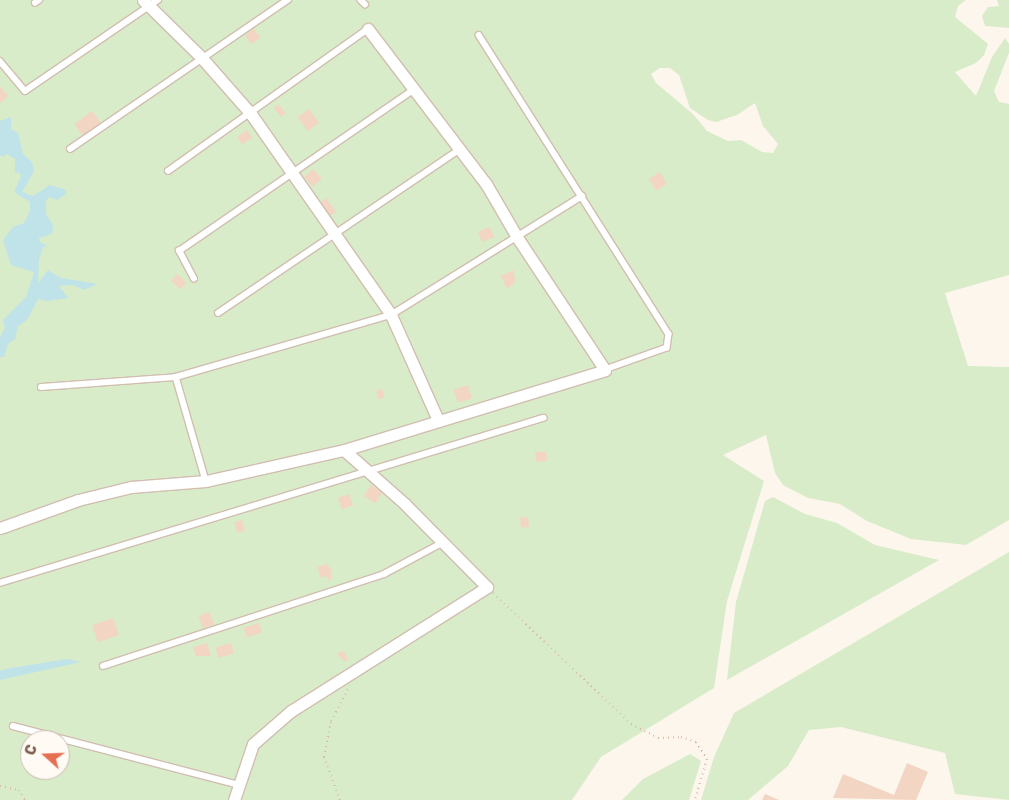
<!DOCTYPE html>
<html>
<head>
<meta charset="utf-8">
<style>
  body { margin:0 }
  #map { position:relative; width:1009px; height:800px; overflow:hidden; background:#fdf6ec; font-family:Rubik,sans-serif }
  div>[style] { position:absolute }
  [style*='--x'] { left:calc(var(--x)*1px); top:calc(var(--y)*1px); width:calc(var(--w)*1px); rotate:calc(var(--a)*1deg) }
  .green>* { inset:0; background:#d8ecc9 }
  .water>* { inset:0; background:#bfe3e8 }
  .building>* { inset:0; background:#f3d5c3; transform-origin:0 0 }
  .path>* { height:2px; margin-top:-1px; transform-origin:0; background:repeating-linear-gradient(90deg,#d9b8a5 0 1px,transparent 0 5px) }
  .roads { filter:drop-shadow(1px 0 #d1beb0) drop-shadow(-1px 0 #d1beb0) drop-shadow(0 1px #d1beb0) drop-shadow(0 -1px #d1beb0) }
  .lane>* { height:5.5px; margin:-2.75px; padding:0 2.75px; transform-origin:2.75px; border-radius:2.75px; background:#fff }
  .street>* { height:11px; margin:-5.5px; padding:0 5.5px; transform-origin:5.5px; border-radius:5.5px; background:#fff }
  span { translate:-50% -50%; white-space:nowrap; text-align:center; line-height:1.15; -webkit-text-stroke:4px #fffaf3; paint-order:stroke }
  .north { position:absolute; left:20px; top:730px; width:50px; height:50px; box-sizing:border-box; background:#fffaf3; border:1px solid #cabbb1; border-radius:50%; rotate:290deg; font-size:14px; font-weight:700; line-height:20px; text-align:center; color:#7a5c4d }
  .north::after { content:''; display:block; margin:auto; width:18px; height:22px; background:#e76f51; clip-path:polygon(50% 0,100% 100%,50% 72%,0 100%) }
</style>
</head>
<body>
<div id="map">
  <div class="green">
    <i style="clip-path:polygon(evenodd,0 0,966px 0,958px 6px,955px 17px,988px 44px,984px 55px,976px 63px,955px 72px,976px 96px,992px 57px,1005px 38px,1009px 44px,1009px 53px,994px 91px,999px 102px,1009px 104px,1009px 275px,945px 293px,968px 366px,1009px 367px,1009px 520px,966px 545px,911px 539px,867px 521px,840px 504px,808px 498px,783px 485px,775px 473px,766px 435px,723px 455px,764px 481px,727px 601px,714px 688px,601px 757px,572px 800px,0 800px,0 0,660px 68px,670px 68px,679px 75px,690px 108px,708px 120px,716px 122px,737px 115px,755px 103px,763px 126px,778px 144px,773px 153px,762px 152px,741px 140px,728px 141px,707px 131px,693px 114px,656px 83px,651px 74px,660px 68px,0 0,30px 740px,60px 740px,60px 770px,30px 770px,30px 740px)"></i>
    <i style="clip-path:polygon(997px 0,1009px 0,1009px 28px,985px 26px,982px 16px,988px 7px,999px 6px)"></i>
    <i style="clip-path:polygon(773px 497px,805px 514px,837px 523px,875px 545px,939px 560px,727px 680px,736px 602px,765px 501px)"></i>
    <i style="clip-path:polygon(1009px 552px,1009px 800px,955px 794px,945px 753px,841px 727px,809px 730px,788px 766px,748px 800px,701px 800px,714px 757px,734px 713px)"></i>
    <i style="clip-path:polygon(690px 754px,701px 761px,689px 800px,622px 800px,643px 779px)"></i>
  </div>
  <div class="water">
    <i style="clip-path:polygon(11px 117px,11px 129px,18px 133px,23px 154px,32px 162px,34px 171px,22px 192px,33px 196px,50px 185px,66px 190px,66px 194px,57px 200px,49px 197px,46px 201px,46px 214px,53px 225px,52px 234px,39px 238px,40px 242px,48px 246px,43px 247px,39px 260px,38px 283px,48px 270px,61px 278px,97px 284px,84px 290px,73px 285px,59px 286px,68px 298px,47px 301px,38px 299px,27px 320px,18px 326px,15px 339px,8px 344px,4px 357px,0 357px,0 337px,5px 328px,3px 320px,26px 297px,34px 272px,11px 265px,3px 240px,13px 227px,24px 223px,30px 211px,30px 202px,14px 192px,21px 176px,19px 172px,15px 173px,15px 159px,7px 154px,3px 157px,0 155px,0 121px)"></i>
    <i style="clip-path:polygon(67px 659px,81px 662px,0 680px,0 671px,5px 669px)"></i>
  </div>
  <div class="building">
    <i style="left:254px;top:29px;width:11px;height:11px;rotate:56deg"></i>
    <i style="clip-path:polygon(0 86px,8px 96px,0 103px)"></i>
    <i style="clip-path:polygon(278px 104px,286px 113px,281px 117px,274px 108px)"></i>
    <i style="left:309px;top:109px;width:17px;height:14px;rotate:54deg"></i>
    <i style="left:92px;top:111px;width:15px;height:22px;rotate:53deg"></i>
    <i style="left:247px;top:130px;width:9px;height:12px;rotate:54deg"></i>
    <i style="left:313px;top:169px;width:13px;height:12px;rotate:48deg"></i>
    <i style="left:660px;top:172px;width:14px;height:13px;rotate:60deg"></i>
    <i style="left:326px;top:198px;width:17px;height:12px;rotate:54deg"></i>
    <i style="left:490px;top:227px;width:11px;height:13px;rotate:68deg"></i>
    <i style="clip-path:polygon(513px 270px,516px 281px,507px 289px,501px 276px)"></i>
    <i style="left:177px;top:274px;width:13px;height:9px;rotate:42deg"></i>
    <i style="left:468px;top:385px;width:14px;height:15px;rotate:73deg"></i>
    <i style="left:382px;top:389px;width:9px;height:6px;rotate:77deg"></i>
    <i style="left:546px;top:451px;width:10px;height:11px;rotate:84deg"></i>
    <i style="left:371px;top:485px;width:14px;height:13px;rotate:34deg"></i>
    <i style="left:349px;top:494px;width:12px;height:12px;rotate:70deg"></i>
    <i style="left:528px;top:517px;width:10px;height:8px;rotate:84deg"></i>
    <i style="left:242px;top:520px;width:11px;height:8px;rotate:75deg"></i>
    <i style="clip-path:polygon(327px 564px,333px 572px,330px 573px,332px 580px,328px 581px,327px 576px,321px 578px,317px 567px)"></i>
    <i style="left:210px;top:612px;width:13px;height:12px;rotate:72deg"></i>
    <i style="left:113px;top:618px;width:18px;height:22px;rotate:71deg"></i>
    <i style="left:259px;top:623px;width:10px;height:16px;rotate:73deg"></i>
    <i style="clip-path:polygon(207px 643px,211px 656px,196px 656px,193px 647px)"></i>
    <i style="left:231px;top:643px;width:11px;height:16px;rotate:75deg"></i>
    <i style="clip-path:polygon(344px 651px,348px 660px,344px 661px,337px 654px)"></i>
    <i style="clip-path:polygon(907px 763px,928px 772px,916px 800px,833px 798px,843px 774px,894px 795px)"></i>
    <i style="clip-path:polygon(765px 794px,779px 800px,762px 800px)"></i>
  </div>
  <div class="path">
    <i style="--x:493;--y:593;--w:190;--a:43.5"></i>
    <i style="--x:631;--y:724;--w:30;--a:27"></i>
    <i style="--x:658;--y:738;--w:23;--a:-2"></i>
    <i style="--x:681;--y:737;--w:16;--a:18"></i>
    <i style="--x:696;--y:742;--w:20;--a:57"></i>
    <i style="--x:707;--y:759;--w:43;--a:106.3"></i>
    <i style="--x:0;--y:786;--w:19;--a:12"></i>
    <i style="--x:19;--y:790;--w:12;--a:59"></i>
    <i style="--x:340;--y:800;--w:46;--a:-110.4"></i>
    <i style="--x:324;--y:757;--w:37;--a:-79"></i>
    <i style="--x:331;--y:721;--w:40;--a:-62"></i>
  </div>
  <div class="roads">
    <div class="lane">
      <i style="--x:361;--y:0;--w:6;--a:45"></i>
      <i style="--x:35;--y:3;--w:5;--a:-37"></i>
      <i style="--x:479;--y:35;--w:354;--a:57.6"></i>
      <i style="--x:669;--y:334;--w:14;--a:98"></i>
      <i style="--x:667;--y:348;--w:66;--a:160.5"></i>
      <i style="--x:0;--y:61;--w:39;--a:50"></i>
      <i style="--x:25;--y:91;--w:161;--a:-34.4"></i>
      <i style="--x:70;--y:149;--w:264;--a:-34.4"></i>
      <i style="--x:168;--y:171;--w:245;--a:-35.4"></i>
      <i style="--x:194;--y:279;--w:32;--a:-118"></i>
      <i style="--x:179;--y:251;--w:284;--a:-34.5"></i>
      <i style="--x:218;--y:313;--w:292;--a:-34.1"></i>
      <i style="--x:176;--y:377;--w:108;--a:73.9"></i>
      <i style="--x:41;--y:387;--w:135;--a:-4.2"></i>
      <i style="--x:176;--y:377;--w:224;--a:-16.1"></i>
      <i style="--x:391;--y:315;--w:225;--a:-31.9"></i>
      <i style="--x:0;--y:583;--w:568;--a:-16.9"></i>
      <i style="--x:103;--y:666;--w:296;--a:-18.1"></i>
      <i style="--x:384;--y:574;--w:68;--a:-28.1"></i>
      <i style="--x:13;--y:726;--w:234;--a:14.6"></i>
    </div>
    <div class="street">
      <i style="--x:143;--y:0;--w:81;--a:44.5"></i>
      <i style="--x:201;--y:57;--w:76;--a:48.7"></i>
      <i style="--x:251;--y:114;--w:245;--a:55.1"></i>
      <i style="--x:391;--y:315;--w:115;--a:65.9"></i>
      <i style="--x:0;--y:528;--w:83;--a:-19.7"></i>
      <i style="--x:78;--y:500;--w:55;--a:-13.8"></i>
      <i style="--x:131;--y:487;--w:75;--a:-4.6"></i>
      <i style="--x:206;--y:481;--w:141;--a:-12.7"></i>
      <i style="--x:344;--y:450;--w:273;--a:-17"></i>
      <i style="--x:605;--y:370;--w:159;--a:-123.5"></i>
      <i style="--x:517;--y:237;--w:61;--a:-120.3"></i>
      <i style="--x:486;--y:184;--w:195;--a:-127.3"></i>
      <i style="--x:234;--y:800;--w:59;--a:-71.3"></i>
      <i style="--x:253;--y:744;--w:50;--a:-41"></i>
      <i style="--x:291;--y:711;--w:232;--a:-32.3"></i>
      <i style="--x:487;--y:587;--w:117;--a:-134.7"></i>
      <i style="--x:405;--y:504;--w:81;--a:-138.5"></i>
    </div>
  </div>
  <div class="north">С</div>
</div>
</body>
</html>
